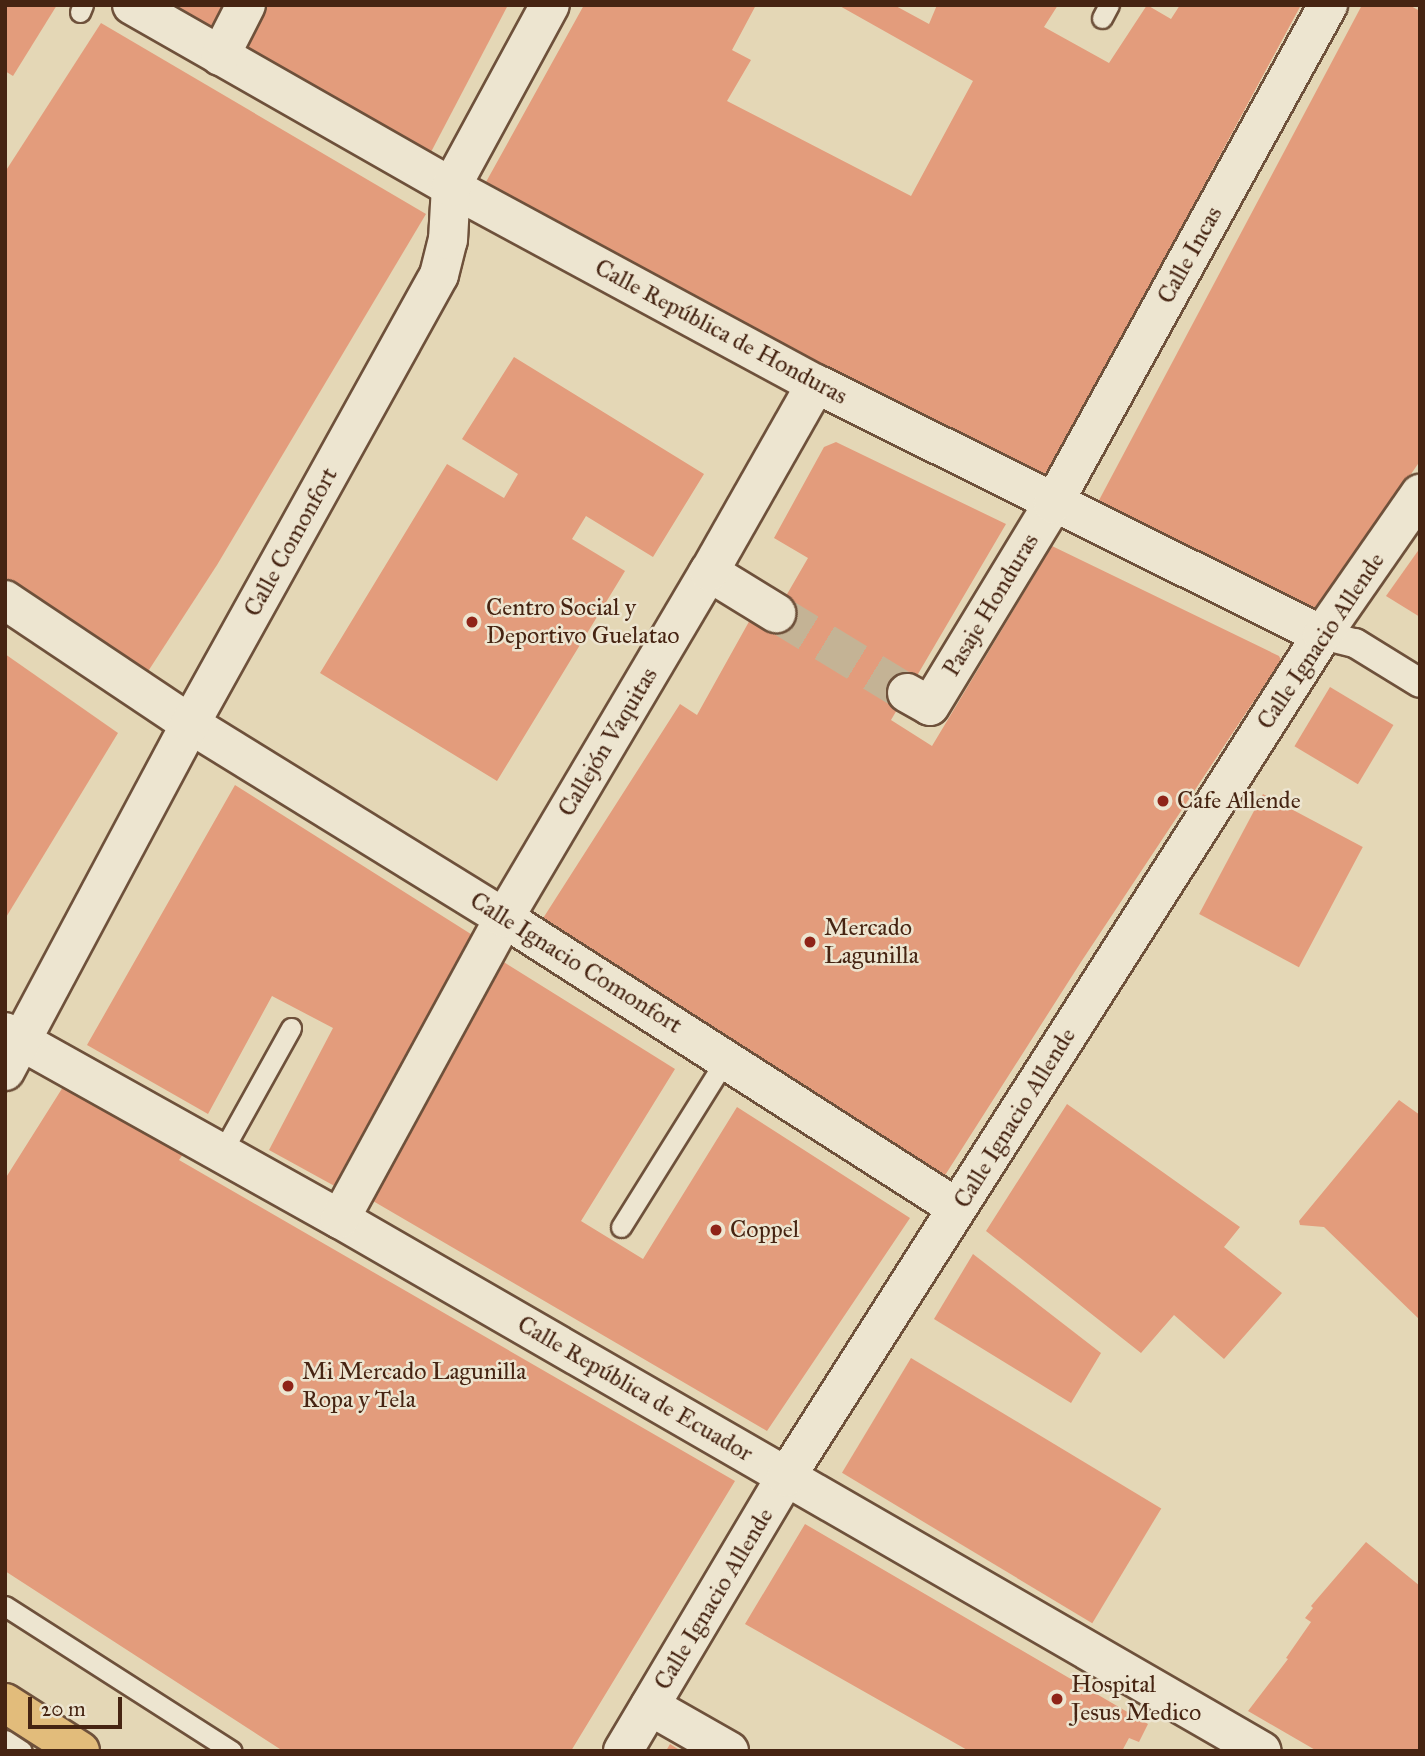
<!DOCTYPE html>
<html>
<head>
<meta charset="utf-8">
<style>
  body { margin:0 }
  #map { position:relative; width:1425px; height:1756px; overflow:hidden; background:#e4d7b6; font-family:"IM FELL Great Primer",serif }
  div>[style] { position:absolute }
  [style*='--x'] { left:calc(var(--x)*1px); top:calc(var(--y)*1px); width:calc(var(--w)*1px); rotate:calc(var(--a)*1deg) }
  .building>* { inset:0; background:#e39c7c; transform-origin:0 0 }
  .minor-tunnel>* { height:38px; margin-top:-19px; transform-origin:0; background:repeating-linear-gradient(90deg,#c4b395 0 38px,transparent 0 57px) }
  .roads { filter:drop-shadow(2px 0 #6e513b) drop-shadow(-2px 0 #6e513b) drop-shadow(0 2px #6e513b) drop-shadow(0 -2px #6e513b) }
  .service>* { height:19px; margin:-9.5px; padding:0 9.5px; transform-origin:9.5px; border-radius:9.5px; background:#ede5d0 }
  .pedestrian>* { height:28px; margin:-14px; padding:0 14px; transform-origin:14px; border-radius:14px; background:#ede5d0 }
  .minor>* { height:38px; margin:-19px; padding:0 19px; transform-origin:19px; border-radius:19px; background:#ede5d0 }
  .tertiary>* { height:38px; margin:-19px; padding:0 19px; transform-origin:19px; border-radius:19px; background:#ede5d0 }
  .primary>* { height:38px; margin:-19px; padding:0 19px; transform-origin:19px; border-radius:19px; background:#e2bc7b }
  .dots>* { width:19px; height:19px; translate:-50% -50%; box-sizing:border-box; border:4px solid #ede5d0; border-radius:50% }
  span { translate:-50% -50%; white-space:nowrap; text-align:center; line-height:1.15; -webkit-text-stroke:5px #ede5d0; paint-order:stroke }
  .street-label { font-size:24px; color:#462412 }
  .poi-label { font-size:24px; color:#462412 }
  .left { translate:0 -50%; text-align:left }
  .frame { position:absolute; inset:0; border:7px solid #462412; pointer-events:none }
  .scale { position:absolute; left:28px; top:1697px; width:94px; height:32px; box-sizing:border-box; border:4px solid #462412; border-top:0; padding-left:9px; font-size:21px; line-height:24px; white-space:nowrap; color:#462412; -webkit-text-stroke:5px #ede5d0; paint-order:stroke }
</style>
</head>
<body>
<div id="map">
  <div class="building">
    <i style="clip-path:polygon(5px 5px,57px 5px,13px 76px,5px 71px)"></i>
    <i style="clip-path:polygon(175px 5px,233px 5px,220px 32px)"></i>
    <i style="clip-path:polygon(267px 5px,508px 5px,431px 152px,246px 47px)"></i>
    <i style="clip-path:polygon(584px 5px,756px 5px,732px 50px,751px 60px,727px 101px,911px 196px,973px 81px,838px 5px,894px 5px,929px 24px,937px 5px,1058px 5px,1044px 27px,1109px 63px,1147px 5px,1171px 19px,1180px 5px,1301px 5px,1050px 471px,1038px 475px,816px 366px,486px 182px)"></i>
    <i style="clip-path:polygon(1362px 5px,1409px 5px,1420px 11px,1420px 461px,1311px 619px,1097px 504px)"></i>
    <i style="clip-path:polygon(101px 23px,426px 214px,217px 565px,145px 676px,5px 582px,5px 172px)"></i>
    <i style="clip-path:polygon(514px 357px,704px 474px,653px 557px,586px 516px,572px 539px,625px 571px,497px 781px,320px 673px,447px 464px,504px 498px,518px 474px,462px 439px)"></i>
    <i style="clip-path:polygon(836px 442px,1006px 524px,891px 720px,932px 746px,1052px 546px,1279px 656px,1281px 660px,1081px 962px,942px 1180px,540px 923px,680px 704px,697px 715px,751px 618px,768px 627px,808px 558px,774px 538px,824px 447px)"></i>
    <i style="clip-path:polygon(1420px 548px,1420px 617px,1386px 596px)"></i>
    <i style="clip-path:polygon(5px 654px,118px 733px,5px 919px)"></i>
    <i style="left:1330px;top:687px;width:74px;height:69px;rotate:31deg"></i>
    <i style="clip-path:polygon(235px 785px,474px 936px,340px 1189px,269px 1150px,333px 1028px,272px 996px,208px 1114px,87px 1045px)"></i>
    <i style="left:1263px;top:794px;width:113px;height:136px;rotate:28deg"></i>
    <i style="clip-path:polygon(499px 959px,675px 1069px,581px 1221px,643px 1259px,737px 1107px,910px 1218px,767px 1431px,373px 1201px)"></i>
    <i style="clip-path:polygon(63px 1087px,183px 1154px,179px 1160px,735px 1481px,571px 1751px,283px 1751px,5px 1571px,5px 1179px)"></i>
    <i style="clip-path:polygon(1399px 1100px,1420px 1115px,1420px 1320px,1324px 1227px,1300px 1225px,1299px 1221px)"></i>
    <i style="clip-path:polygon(1067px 1104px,1240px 1227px,1224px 1247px,1282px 1293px,1224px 1359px,1174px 1315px,1141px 1353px,986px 1231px)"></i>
    <i style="clip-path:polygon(973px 1254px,1101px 1353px,1071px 1403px,934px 1319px)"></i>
    <i style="left:911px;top:1358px;width:292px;height:134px;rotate:31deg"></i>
    <i style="clip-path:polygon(805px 1524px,1148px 1724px,1139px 1742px,1129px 1738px,1122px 1751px,969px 1751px,745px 1624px)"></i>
    <i style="clip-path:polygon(1366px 1542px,1420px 1586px,1420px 1751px,1317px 1751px,1248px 1711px,1288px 1659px,1286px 1658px,1311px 1622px,1305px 1618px,1313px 1608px,1311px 1606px)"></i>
    <i style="clip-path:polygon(670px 1744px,681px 1751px,666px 1751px)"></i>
  </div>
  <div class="minor-tunnel">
    <i style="--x:776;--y:613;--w:153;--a:31.4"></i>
  </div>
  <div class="roads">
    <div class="service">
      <i style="--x:80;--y:12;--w:8;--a:-67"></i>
      <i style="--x:1102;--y:18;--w:15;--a:-62"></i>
      <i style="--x:222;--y:1152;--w:142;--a:-60.9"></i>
      <i style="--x:621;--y:1227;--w:198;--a:-58"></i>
      <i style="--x:5;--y:1606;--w:269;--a:32.6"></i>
      <i style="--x:5;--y:1740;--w:20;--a:33"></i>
    </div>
    <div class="pedestrian">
      <i style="--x:1322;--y:635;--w:34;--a:14"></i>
      <i style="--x:1355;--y:643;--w:76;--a:31.6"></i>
    </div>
    <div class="minor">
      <i style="--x:132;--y:5;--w:367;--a:29.7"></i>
      <i style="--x:451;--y:187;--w:415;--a:28.4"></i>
      <i style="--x:816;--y:384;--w:565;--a:26.38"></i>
      <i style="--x:220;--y:56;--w:57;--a:-63"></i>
      <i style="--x:709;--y:572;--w:79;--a:31.5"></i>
      <i style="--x:5;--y:600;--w:223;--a:33.8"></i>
      <i style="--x:190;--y:724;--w:369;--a:31.7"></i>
      <i style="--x:504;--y:918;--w:538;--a:32.63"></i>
      <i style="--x:907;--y:693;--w:26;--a:29"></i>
      <i style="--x:930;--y:706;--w:237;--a:-58.7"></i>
      <i style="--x:1053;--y:504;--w:570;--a:-61.14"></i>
      <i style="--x:5;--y:1032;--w:384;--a:29.2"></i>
      <i style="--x:340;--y:1219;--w:1064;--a:29.99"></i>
      <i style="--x:340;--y:1219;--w:343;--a:-61.4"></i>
      <i style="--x:504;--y:918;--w:402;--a:-59.4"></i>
      <i style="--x:709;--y:572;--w:216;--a:-60.4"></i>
      <i style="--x:650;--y:1706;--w:91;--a:29.7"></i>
    </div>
    <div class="tertiary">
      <i style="--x:5;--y:1071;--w:393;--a:-61.9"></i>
      <i style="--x:190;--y:724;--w:513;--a:-60.99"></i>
      <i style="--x:439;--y:275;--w:36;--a:-76"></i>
      <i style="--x:448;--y:240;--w:53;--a:-86.8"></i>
      <i style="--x:451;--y:187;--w:207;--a:-61.5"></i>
      <i style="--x:623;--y:1751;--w:319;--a:-59.3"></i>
      <i style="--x:786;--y:1477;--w:998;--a:-57.52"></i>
      <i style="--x:1322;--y:635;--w:172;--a:-55.2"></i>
    </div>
    <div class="primary">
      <i style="--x:5;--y:1703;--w:89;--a:32.6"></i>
    </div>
  </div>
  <div class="dots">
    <i style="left:472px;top:622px;background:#8f2418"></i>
    <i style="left:1163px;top:801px;background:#8f2418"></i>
    <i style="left:810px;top:942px;background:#8f2418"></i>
    <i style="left:716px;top:1230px;background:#8f2418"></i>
    <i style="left:288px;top:1386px;background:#8f2418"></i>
    <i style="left:1057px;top:1699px;background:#8f2418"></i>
  </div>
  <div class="street-label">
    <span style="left:1190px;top:255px;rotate:-61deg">Calle Incas</span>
    <span style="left:721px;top:332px;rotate:28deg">Calle República de Honduras</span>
    <span style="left:291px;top:542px;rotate:-61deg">Calle Comonfort</span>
    <span style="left:991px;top:605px;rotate:-59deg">Pasaje Honduras</span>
    <span style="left:1321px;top:641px;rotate:-56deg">Calle Ignacio Allende</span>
    <span style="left:608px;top:742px;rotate:-59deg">Callejón Vaquitas</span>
    <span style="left:576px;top:963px;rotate:32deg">Calle Ignacio Comonfort</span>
    <span style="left:1015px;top:1118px;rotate:-58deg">Calle Ignacio Allende</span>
    <span style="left:635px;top:1389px;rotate:30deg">Calle República de Ecuador</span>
    <span style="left:714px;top:1599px;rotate:-59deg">Calle Ignacio Allende</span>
  </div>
  <div class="poi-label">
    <span class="left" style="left:486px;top:622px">Centro Social y<br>Deportivo Guelatao</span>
    <span class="left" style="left:1177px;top:801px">Cafe Allende</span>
    <span class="left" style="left:824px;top:942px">Mercado<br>Lagunilla</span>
    <span class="left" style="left:730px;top:1230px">Coppel</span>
    <span class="left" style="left:302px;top:1386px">Mi Mercado Lagunilla<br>Ropa y Tela</span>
    <span class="left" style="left:1071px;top:1699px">Hospital<br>Jesus Medico</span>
  </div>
  <div class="frame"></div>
  <div class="scale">20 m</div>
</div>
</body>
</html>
